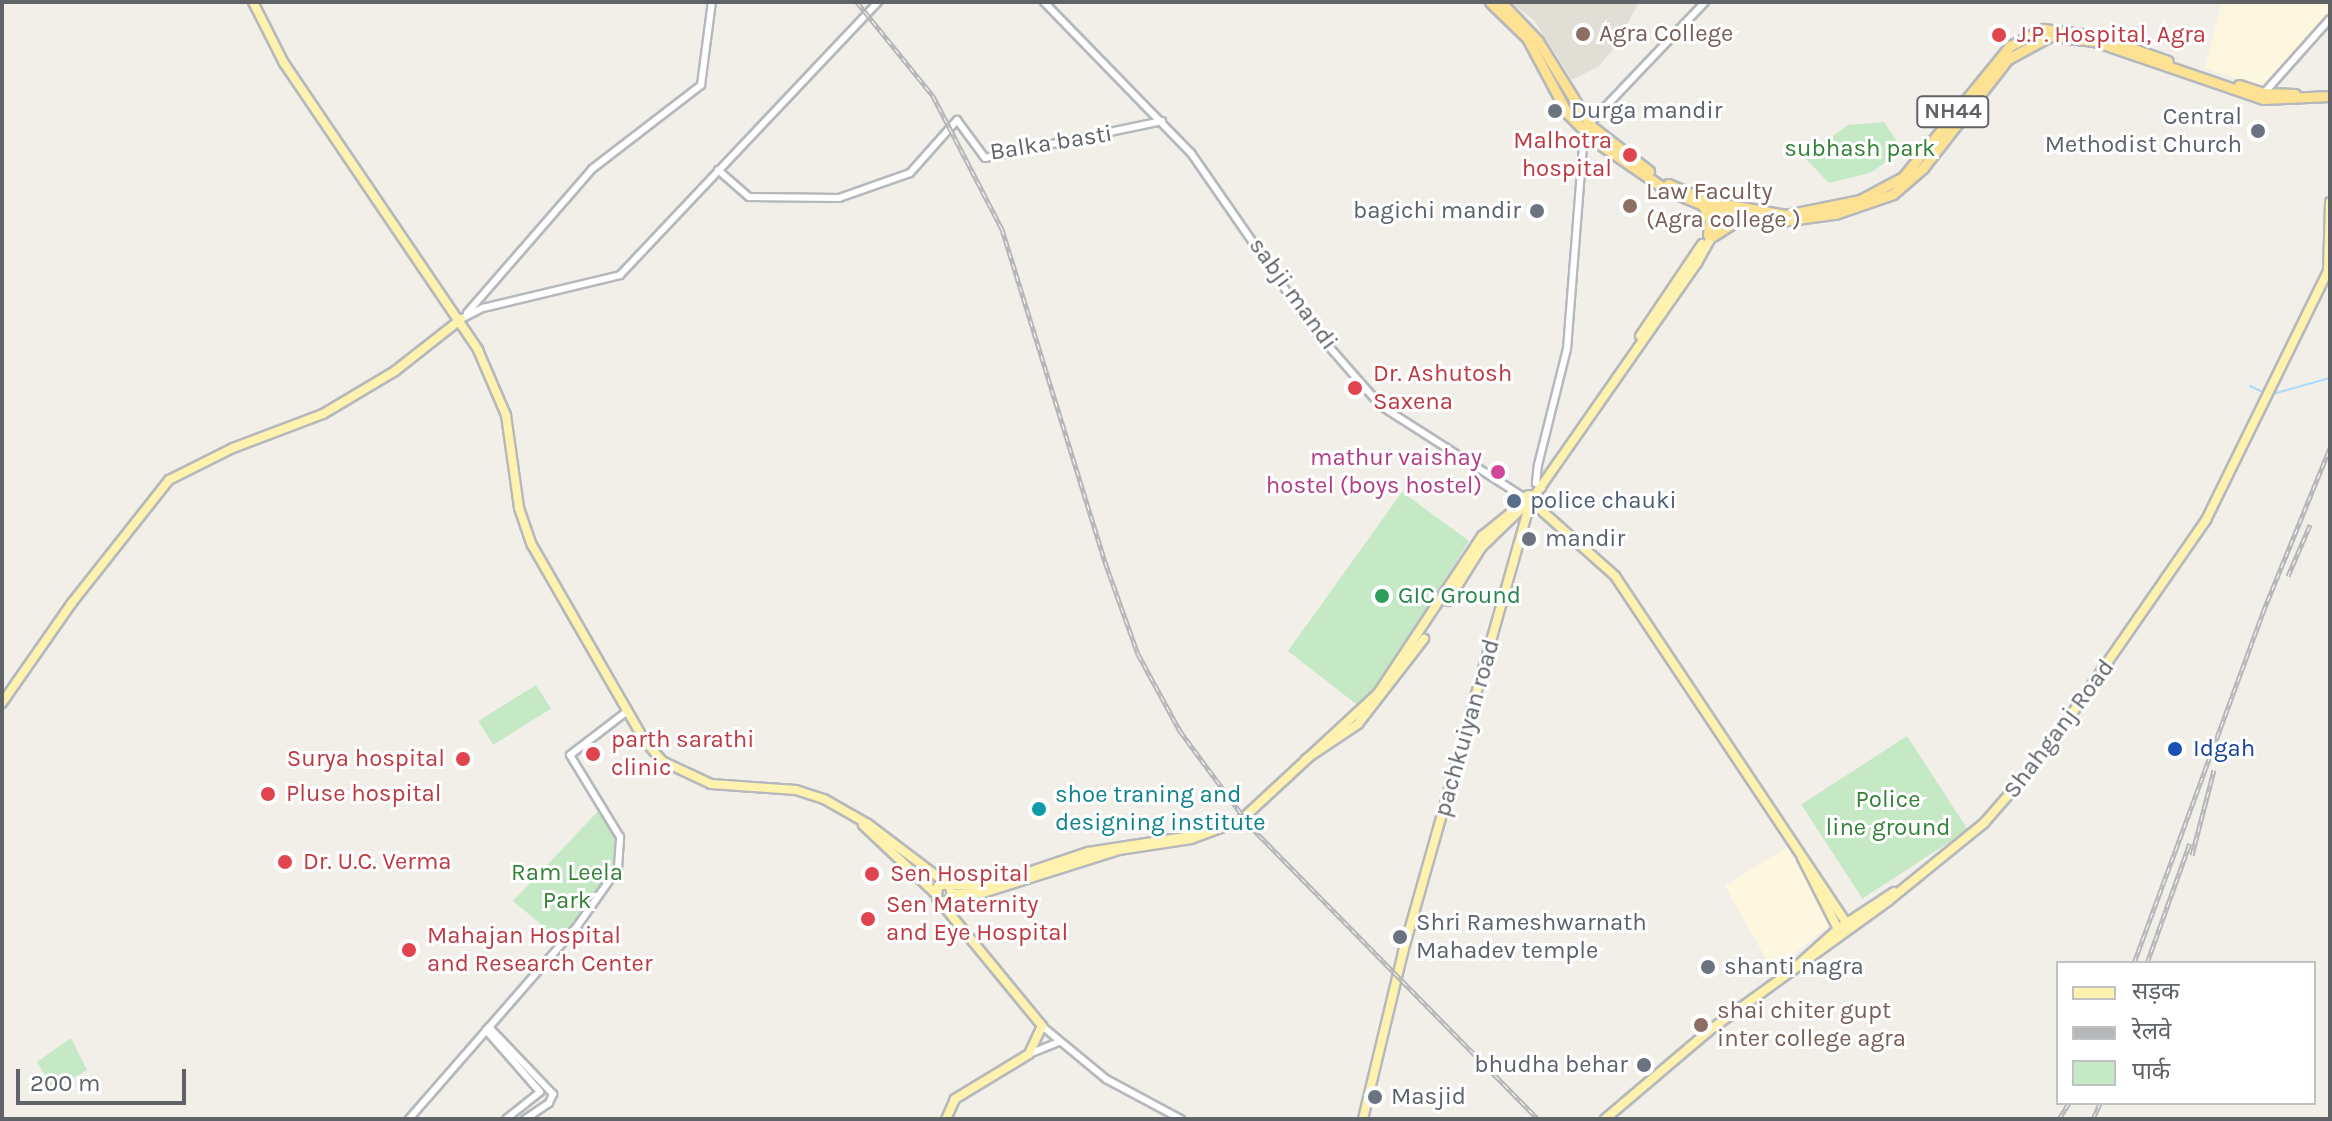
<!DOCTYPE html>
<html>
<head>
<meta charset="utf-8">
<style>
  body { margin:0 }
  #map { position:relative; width:2332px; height:1121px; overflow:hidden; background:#f1efe8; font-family:Karla,"Noto Sans Devanagari",sans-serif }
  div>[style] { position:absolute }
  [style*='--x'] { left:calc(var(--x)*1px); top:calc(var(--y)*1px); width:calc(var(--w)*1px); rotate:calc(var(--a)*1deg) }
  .commercial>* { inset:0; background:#fef7e0 }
  .education>* { inset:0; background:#e1ded6 }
  .green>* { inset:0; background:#c5e8c5; transform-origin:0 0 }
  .stream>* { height:2px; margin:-1px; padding:0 1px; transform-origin:1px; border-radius:1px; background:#aadaff }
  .roads { filter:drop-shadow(2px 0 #b5b8bc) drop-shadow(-2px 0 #b5b8bc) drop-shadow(0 2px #b5b8bc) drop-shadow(0 -2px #b5b8bc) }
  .minor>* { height:6px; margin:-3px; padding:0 3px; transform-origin:3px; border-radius:3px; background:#fff }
  .major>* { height:8px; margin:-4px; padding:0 4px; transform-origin:4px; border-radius:4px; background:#fff2af }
  .major>.ring { margin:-4px; padding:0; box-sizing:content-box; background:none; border:8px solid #fff2af; border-radius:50% }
  .highway>* { height:9px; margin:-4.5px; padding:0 4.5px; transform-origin:4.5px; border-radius:4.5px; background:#fde293 }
  .rail>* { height:5px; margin-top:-2.5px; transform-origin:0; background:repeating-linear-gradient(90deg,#fff 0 6px,#b6b7b8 0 12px); box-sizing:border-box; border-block:2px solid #b6b7b8 }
  .dots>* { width:22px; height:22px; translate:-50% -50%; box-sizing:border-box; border:4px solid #fff; border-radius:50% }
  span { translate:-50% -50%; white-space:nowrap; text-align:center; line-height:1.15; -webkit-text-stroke:6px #fff; paint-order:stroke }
  .shield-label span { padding:2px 6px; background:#fff; border:2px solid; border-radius:6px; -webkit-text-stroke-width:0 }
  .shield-label { font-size:22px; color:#5f6368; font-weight:700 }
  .education-label { font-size:24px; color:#785e54 }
  .left { translate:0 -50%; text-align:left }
  .health-label { font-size:24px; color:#be3a42 }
  .right { translate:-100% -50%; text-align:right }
  .worship-label { font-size:24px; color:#5b616d }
  .street-label { font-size:24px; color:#5f6368 }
  .park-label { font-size:24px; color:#348238 }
  .hotel-label { font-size:24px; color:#b23c85 }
  .service-label { font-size:24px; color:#4e5e75 }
  .leisure-label { font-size:24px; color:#27864d }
  .transit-label { font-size:24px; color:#164399 }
  .culture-label { font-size:24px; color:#0d838f }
  .frame { position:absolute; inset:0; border:4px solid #5f6368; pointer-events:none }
  .legend { position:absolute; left:2056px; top:961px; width:260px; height:144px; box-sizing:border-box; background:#fff; border:2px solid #bfc1c3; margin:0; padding:10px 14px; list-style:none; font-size:24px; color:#5f6368 }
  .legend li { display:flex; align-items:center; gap:16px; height:40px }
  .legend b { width:40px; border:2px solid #bfc1c3 }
  .scale { position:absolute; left:16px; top:1069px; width:170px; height:36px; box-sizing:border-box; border:4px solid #5f6368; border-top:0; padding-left:10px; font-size:24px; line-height:28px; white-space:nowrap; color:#5f6368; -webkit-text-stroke:6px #fff; paint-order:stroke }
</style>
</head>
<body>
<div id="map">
  <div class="commercial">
    <i style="clip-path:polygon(2222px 2px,2330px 2px,2330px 22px,2264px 88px,2205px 68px)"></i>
    <i style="clip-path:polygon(1787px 847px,1831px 924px,1773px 971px,1725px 886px)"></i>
  </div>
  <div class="education">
    <i style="clip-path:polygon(1510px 2px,1639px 2px,1615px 47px,1599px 66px,1572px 80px,1534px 20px)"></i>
  </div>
  <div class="green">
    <i style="clip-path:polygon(1884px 122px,1898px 143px,1892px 158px,1870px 173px,1829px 183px,1804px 157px,1848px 125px)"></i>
    <i style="clip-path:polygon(1402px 492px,1469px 541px,1392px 666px,1360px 707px,1288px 651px)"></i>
    <i style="left:536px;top:685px;width:28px;height:68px;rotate:58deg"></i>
    <i style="left:1907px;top:736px;width:112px;height:126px;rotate:57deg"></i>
    <i style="clip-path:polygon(602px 807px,620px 843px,618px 867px,560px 940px,513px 901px)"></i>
    <i style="clip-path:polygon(71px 1038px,87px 1070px,54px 1090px,37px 1062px)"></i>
  </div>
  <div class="stream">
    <i style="--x:2250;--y:386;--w:14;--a:25"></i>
    <i style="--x:2269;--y:395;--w:63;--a:-15.6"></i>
  </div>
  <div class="roads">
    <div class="minor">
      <i style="--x:1044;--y:2;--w:211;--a:45.8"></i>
      <i style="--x:1191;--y:153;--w:211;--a:55.3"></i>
      <i style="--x:1311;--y:326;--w:106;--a:48.8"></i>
      <i style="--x:1381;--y:406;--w:171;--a:32.6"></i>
      <i style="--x:2264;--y:93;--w:99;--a:-48.3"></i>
      <i style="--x:1589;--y:124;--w:168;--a:-46.4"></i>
      <i style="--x:718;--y:170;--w:41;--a:41.1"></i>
      <i style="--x:749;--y:197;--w:90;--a:0.6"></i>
      <i style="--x:839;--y:198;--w:75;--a:-19.4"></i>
      <i style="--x:910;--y:173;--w:71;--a:-48.4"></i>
      <i style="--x:957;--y:120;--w:47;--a:53.6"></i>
      <i style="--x:985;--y:158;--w:181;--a:-11.8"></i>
      <i style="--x:467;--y:313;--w:191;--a:-49"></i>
      <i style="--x:592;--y:169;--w:138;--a:-37.6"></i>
      <i style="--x:701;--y:85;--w:84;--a:-82.5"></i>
      <i style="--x:461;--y:319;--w:25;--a:-27"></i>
      <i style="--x:483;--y:308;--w:141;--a:-13.5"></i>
      <i style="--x:620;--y:275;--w:376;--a:-46.6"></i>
      <i style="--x:1542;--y:488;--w:8;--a:-140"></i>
      <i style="--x:1536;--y:483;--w:18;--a:-84"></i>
      <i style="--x:1538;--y:465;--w:120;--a:-76"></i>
      <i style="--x:1567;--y:349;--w:219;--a:-85.5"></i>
      <i style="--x:1042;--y:1026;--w:83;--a:39.6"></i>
      <i style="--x:1106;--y:1079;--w:85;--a:28.1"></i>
      <i style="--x:489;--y:1027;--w:93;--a:46.3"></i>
      <i style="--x:553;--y:1094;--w:10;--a:114"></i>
      <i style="--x:549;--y:1103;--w:29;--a:146"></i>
      <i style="--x:486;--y:1030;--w:82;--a:48.9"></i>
      <i style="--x:540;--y:1092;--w:43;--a:141.5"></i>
      <i style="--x:1029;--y:1054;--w:32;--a:-22"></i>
      <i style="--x:409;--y:1119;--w:257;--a:-48.9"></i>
      <i style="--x:578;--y:925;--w:70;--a:-54.9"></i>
      <i style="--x:618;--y:868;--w:31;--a:-86"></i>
      <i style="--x:620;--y:837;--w:96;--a:-121.4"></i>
      <i style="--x:570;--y:755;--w:71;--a:-37.5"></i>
    </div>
    <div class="major">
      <i style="--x:253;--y:2;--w:68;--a:63.1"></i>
      <i style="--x:284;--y:63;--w:346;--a:55.9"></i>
      <i style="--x:478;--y:350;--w:71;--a:66.7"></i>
      <i style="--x:506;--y:415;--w:94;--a:82"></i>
      <i style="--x:519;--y:508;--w:39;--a:71"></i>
      <i style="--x:532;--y:545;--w:225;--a:60.1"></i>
      <i style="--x:644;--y:740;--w:28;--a:49"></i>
      <i style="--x:662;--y:761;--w:54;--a:25.1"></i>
      <i style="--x:711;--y:784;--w:85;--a:4"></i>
      <i style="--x:796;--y:790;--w:29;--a:18"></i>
      <i style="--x:824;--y:799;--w:51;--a:29.6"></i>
      <i style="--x:868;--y:824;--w:98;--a:37.1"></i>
      <i style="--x:1640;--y:336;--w:111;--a:-56"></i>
      <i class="ring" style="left:1524.5px;top:494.5px;width:1px;height:1px"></i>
      <i style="--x:1533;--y:498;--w:287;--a:-55.1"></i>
      <i style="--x:1697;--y:263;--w:62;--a:-60.9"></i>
      <i style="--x:1532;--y:502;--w:111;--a:41.7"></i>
      <i style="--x:1615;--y:576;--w:423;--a:56.3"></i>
      <i style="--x:1448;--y:601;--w:62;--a:-58.1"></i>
      <i style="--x:1481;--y:548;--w:60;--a:-44.3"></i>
      <i style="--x:2;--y:703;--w:121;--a:-55.1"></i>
      <i style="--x:71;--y:604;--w:158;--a:-51.7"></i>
      <i style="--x:169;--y:480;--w:72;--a:-26.6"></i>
      <i style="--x:233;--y:448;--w:96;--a:-20.7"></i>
      <i style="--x:323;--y:414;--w:84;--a:-30.8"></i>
      <i style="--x:395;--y:371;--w:84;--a:-38.2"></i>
      <i style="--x:1306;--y:759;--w:63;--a:-33.9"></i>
      <i style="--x:1358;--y:724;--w:108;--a:-52.2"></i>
      <i style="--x:863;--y:825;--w:99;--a:43.4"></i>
      <i style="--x:1802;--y:858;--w:82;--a:63.1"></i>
      <i style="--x:951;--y:885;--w:36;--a:2"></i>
      <i style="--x:987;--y:886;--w:107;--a:-18.6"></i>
      <i style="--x:1088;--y:852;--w:111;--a:-8.8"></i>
      <i style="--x:954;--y:894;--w:29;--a:-2"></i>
      <i style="--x:983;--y:893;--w:143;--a:-17.5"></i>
      <i style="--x:1119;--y:850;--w:73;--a:-8.7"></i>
      <i style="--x:1191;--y:839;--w:52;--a:-20.2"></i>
      <i style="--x:1240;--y:821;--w:188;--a:-42.8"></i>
      <i style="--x:1378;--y:693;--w:188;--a:-56.5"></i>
      <i style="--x:1482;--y:536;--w:55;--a:-39.1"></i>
      <i style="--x:941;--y:902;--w:13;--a:-18"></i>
      <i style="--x:953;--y:898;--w:15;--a:-106"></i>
      <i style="--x:949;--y:884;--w:11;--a:170"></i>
      <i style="--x:938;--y:886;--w:12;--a:95"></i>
      <i style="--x:937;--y:898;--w:166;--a:50.6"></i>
      <i style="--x:1042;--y:1026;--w:31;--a:115"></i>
      <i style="--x:1029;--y:1054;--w:87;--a:148.7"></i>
      <i style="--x:955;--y:1099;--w:22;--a:114"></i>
      <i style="--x:1798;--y:965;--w:54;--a:-42"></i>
      <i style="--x:1838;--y:929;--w:67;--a:-33.5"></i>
      <i style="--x:1363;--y:1119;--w:172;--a:-76.5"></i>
      <i style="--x:1403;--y:952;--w:467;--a:-74.2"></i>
      <i style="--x:1605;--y:1119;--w:138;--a:-40.3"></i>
      <i style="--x:1710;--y:1030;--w:220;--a:-35.9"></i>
      <i style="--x:1888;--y:901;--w:124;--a:-39.1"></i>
      <i style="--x:1984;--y:823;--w:91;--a:-49"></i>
      <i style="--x:2044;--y:754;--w:285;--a:-55.3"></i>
      <i style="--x:2206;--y:520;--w:277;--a:-63.9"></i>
      <i style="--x:2328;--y:271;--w:69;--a:-88.3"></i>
    </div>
    <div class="highway">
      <i style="--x:1490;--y:2;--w:52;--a:44.2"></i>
      <i style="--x:1527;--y:38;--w:85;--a:61.9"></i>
      <i style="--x:1567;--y:113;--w:40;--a:45"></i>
      <i style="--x:1595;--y:141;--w:85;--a:34.4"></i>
      <i style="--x:1665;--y:189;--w:49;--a:22.9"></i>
      <i style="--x:1710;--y:208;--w:66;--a:12.3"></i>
      <i style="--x:1774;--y:222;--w:62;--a:-7.5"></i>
      <i style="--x:1835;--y:214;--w:61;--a:-19"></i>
      <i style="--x:1893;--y:194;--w:40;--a:-41"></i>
      <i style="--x:1923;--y:168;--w:138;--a:-52.1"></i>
      <i style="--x:2008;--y:59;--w:48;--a:-28.7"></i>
      <i style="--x:2050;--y:36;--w:44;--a:6.5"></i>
      <i style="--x:2094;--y:41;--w:179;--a:18.9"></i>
      <i style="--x:2263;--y:99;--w:67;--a:-2.6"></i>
      <i style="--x:1501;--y:2;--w:54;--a:46.5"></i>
      <i style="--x:1538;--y:41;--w:99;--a:58.2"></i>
      <i style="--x:1590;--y:125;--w:75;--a:37.9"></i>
      <i style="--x:2114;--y:42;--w:57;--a:19.4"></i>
      <i style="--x:2239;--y:85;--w:26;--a:18"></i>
      <i style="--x:2264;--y:93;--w:31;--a:2"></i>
      <i style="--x:1668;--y:184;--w:43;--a:23"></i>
      <i style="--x:1708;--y:201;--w:79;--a:10.2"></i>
      <i style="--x:1786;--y:215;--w:76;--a:-11.5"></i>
      <i style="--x:1860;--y:200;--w:49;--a:-28.1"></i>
      <i style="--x:1903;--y:177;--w:169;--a:-50.8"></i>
      <i style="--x:2010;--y:46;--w:38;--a:-27"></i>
      <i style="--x:2044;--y:29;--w:52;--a:7.7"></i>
      <i style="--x:1703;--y:205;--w:17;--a:65"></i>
      <i style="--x:1710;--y:220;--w:15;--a:98"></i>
      <i style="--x:1713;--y:236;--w:35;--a:-33"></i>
    </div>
  </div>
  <div class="rail">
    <i style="--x:857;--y:2;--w:121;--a:51"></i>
    <i style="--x:933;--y:96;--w:150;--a:62.6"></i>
    <i style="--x:1002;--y:229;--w:349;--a:72.8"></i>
    <i style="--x:1105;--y:562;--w:98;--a:70.3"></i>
    <i style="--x:1138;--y:654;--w:88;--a:61.4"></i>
    <i style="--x:1180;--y:731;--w:119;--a:53.5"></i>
    <i style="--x:1251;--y:827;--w:409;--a:45.5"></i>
    <i style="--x:2288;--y:576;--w:56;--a:-66.7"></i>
    <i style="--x:2192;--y:855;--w:88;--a:-75.5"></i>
    <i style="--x:2134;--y:963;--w:374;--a:-69.8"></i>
    <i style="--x:2263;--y:612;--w:177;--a:-67.8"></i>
    <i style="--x:2147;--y:963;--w:127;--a:-70.3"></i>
    <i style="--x:2059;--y:1119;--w:19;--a:-58"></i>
    <i style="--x:2093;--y:1119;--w:17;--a:-66"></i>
  </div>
  <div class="dots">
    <i style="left:1583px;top:34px;background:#8d6e63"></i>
    <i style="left:1999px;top:35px;background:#e0444e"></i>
    <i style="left:1555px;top:111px;background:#6b7280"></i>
    <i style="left:2258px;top:131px;background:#6b7280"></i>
    <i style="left:1630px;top:155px;background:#e0444e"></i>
    <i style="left:1630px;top:206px;background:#8d6e63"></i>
    <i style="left:1537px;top:211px;background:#6b7280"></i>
    <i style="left:1355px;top:388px;background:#e0444e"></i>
    <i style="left:1498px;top:472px;background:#d1479c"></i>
    <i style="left:1514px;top:501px;background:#5c6f8a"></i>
    <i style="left:1529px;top:539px;background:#6b7280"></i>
    <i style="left:1382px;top:596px;background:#2e9e5b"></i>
    <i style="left:2175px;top:749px;background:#1a4fb4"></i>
    <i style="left:593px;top:754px;background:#e0444e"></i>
    <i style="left:463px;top:759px;background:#e0444e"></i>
    <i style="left:268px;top:794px;background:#e0444e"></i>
    <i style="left:1039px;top:809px;background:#0f9aa8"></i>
    <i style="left:285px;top:862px;background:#e0444e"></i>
    <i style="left:872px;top:874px;background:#e0444e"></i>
    <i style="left:868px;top:919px;background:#e0444e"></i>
    <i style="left:1400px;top:937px;background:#6b7280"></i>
    <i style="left:409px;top:950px;background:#e0444e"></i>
    <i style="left:1708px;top:967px;background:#6b7280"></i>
    <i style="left:1701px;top:1025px;background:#8d6e63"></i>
    <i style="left:1644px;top:1065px;background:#6b7280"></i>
    <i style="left:1375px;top:1097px;background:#6b7280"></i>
  </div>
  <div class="shield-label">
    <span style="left:1953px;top:112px">NH44</span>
  </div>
  <div class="education-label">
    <span class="left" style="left:1599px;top:34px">Agra College</span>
    <span class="left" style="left:1646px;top:206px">Law Faculty<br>(Agra college )</span>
    <span class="left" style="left:1717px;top:1025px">shai chiter gupt<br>inter college agra</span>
  </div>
  <div class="health-label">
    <span class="left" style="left:2017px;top:35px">J.P. Hospital, Agra</span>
    <span class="right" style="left:1612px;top:155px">Malhotra<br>hospital</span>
    <span class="left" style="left:1373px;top:388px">Dr. Ashutosh<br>Saxena</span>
    <span class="left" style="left:611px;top:754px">parth sarathi<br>clinic</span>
    <span class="right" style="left:445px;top:759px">Surya hospital</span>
    <span class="left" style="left:286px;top:794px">Pluse hospital</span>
    <span class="left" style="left:303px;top:862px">Dr. U.C. Verma</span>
    <span class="left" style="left:890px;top:874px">Sen Hospital</span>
    <span class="left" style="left:886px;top:919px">Sen Maternity<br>and Eye Hospital</span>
    <span class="left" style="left:427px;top:950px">Mahajan Hospital<br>and Research Center</span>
  </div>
  <div class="worship-label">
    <span class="left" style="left:1571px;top:111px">Durga mandir</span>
    <span class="right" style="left:2242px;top:131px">Central<br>Methodist Church</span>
    <span class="right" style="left:1521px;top:211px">bagichi mandir</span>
    <span class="left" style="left:1545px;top:539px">mandir</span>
    <span class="left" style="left:1416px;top:937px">Shri Rameshwarnath<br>Mahadev temple</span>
    <span class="left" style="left:1724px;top:967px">shanti nagra</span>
    <span class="right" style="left:1628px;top:1065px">bhudha behar</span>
    <span class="left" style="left:1391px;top:1097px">Masjid</span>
  </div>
  <div class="street-label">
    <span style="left:1051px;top:143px;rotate:-9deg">Balka basti</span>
    <span style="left:1293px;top:294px;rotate:54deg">sabji mandi</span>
    <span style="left:1467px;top:728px;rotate:-74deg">pachkuiyan road</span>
    <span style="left:2059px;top:729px;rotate:-53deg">Shahganj Road</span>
  </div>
  <div class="park-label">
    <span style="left:1860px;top:149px">subhash park</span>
    <span style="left:1888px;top:814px">Police<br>line ground</span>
    <span style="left:567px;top:887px">Ram Leela<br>Park</span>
  </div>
  <div class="hotel-label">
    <span class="right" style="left:1482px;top:472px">mathur vaishay<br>hostel (boys hostel)</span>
  </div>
  <div class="service-label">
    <span class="left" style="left:1530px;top:501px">police chauki</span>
  </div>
  <div class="leisure-label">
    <span class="left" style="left:1398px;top:596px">GIC Ground</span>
  </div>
  <div class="transit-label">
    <span class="left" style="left:2193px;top:749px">Idgah</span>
  </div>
  <div class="culture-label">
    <span class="left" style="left:1055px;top:809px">shoe traning and<br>designing institute</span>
  </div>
  <div class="frame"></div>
  <ul class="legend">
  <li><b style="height:10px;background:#fff2af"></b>सड़क</li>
  <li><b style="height:10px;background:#b6b7b8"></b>रेलवे</li>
  <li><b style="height:22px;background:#c5e8c5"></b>पार्क</li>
  </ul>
  <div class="scale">200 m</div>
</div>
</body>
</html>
